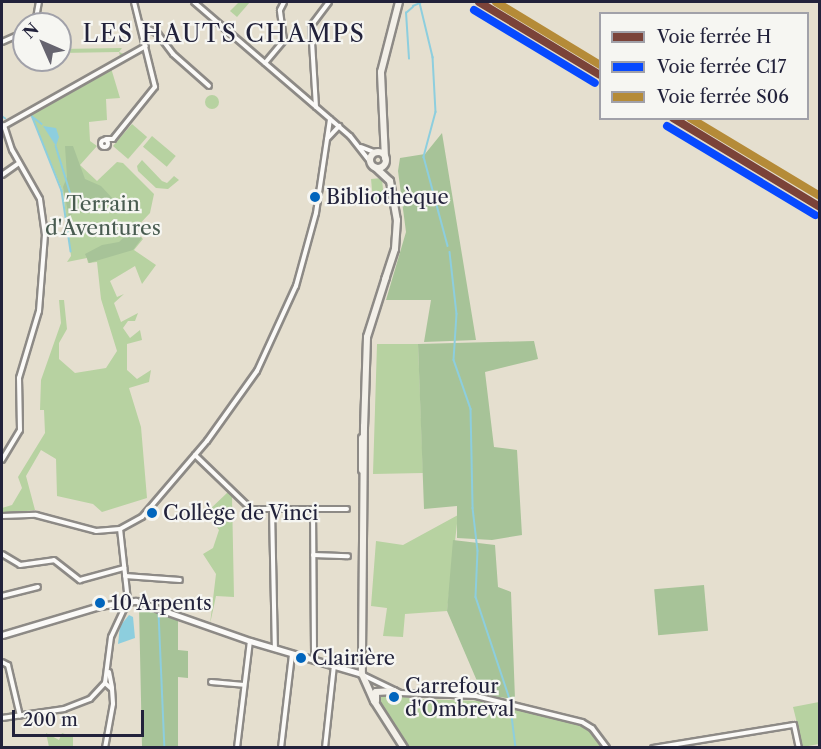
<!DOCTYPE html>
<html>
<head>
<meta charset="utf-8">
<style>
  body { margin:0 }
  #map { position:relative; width:821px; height:749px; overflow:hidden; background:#e5dfcf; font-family:"Libre Caslon Text",serif }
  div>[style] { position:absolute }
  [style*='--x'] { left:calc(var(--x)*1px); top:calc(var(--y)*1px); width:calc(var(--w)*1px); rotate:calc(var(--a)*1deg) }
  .green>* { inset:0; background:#b7d2a1; transform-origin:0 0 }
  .round { border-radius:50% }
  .forest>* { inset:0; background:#a7c398; transform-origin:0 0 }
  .water>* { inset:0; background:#8dcede }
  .stream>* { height:1.5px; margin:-0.75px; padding:0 0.75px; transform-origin:0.75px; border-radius:0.75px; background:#8dcede }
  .roads { filter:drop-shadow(2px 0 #8d8a86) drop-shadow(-2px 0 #8d8a86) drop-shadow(0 2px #8d8a86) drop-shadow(0 -2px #8d8a86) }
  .minor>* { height:4px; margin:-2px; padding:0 2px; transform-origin:2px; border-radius:2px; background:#fbfaf8 }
  .minor>.ring { margin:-2px; padding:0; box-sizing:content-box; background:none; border:4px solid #fbfaf8; border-radius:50% }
  .tertiary>* { height:5px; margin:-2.5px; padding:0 2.5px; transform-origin:2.5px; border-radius:2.5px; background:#fbfaf8 }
  .secondary>* { height:6px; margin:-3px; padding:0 3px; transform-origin:3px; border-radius:3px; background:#f3f0e9 }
  .secondary>.ring { margin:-3px; padding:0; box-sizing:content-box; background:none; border:6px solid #f3f0e9; border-radius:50% }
  .rail-1>* { height:8px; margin:-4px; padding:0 4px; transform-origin:4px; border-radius:4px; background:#7b4339 }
  .rail-2>* { height:8px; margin:-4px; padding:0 4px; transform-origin:4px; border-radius:4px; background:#0749ff }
  .rail-3>* { height:8px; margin:-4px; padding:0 4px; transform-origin:4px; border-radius:4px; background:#b58b38 }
  .dots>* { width:16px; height:16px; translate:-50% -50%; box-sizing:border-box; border:3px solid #f6f6f2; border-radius:50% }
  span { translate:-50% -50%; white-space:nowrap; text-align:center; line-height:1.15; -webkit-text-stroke:4.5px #f6f6f2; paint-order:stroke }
  .bus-label { font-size:20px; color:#22223b }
  .left { translate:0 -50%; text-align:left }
  .park-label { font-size:21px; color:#495c51 }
  .quarter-label { font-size:24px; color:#22223b; letter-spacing:1.5px }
  .frame { position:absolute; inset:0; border:3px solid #22223b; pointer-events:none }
  .legend { position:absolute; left:599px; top:12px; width:210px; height:108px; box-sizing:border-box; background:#f6f6f2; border:2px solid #a1a1a9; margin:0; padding:8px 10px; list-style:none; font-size:18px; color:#22223b }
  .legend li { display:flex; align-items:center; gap:12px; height:30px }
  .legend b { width:30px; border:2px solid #a1a1a9 }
  .north { position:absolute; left:12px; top:12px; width:60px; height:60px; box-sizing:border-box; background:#f6f6f2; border:2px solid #a1a1a9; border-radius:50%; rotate:315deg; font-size:16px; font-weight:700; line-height:24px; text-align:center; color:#22223b }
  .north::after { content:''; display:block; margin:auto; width:21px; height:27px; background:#66646f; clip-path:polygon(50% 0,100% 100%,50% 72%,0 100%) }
  .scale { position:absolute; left:12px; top:710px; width:132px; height:27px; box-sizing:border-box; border:3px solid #22223b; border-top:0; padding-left:8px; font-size:18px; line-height:21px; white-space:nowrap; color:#22223b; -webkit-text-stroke:4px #f6f6f2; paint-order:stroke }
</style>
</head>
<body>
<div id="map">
  <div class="green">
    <i style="clip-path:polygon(239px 2px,250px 2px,237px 17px,230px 11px)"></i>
    <i style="clip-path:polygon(122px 48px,119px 52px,124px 54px,120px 56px,119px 52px,60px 53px,60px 49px)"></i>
    <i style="clip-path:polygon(111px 68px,120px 98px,106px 99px,107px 120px,89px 122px,90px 141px,97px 146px,80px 165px,97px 181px,117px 162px,123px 163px,154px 194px,150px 213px,134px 230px,143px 239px,134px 250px,156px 265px,142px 284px,135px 266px,110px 281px,117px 297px,124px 294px,114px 303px,121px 322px,138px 313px,135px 321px,128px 321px,123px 328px,130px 338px,140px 330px,142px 340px,127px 344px,127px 370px,137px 379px,151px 370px,149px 382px,129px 388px,141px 427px,147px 498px,102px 512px,93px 504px,57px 496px,56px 459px,41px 450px,26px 476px,35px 510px,2px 514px,2px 508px,12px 505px,22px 488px,18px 477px,45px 433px,44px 410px,40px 410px,41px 380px,61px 323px,59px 300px,64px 300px,67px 329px,59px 343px,59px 359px,75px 373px,106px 368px,117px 351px,101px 299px,97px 262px,88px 263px,87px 258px,67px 262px,71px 256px,63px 192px,30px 113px)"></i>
    <i class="round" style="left:205px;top:95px;width:14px;height:14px"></i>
    <i style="left:132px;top:124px;width:20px;height:29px;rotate:41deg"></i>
    <i style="left:152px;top:136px;width:31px;height:14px;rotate:40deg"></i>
    <i style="clip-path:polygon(142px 160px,162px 181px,167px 183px,174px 176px,179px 180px,168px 189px,156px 188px,138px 171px,137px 166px)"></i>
    <i style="left:382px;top:178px;width:23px;height:11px;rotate:85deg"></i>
    <i style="clip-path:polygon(377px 344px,418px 344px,423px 473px,373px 474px)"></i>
    <i style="clip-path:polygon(228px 492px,232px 496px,234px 597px,216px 596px,210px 624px,216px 574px,203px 554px,213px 548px,219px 530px,206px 513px)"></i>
    <i style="clip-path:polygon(458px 515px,447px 611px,405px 614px,403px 637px,383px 636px,387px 608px,371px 606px,376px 541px,403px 545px)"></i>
    <i style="clip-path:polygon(381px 692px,414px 699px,484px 701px,576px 723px,592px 732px,603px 747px,409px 747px,376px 697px)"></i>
    <i style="clip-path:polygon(819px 702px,819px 744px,803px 747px,793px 707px)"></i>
    <i style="clip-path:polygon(46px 733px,59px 740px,62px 733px,73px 737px,73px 747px,49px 747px)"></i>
  </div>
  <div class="forest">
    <i style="clip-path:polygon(442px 133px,476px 340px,424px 342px,431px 300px,386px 300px,406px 232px,398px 171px,400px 158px,425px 154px)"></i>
    <i style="clip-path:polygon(65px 146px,73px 146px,85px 179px,101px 186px,114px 200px,100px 213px,74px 212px,69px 217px,63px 187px,67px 177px)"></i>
    <i style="clip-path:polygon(130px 231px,142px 238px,133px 250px,89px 263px,85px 254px,102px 245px,119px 242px)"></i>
    <i style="clip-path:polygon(534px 341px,538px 359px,485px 372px,494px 447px,517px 450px,522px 535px,492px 540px,457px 538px,457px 506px,424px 509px,418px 344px)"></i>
    <i style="clip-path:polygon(453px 540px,495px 545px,498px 587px,511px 592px,515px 699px,483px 695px,447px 611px)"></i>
    <i style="left:704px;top:585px;width:46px;height:50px;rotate:85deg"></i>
    <i style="clip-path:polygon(139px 606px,178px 618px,178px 650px,188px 651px,188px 678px,178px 677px,178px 747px,142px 747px)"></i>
  </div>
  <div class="water">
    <i style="clip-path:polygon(43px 126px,56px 128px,59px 137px,56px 146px)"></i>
    <i style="clip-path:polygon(129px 615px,133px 617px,135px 638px,118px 644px,120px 626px)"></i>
  </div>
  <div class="stream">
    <i style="--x:413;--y:6;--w:8;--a:-23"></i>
    <i style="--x:420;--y:3;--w:56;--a:76.5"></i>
    <i style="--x:433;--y:57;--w:55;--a:86.9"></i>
    <i style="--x:436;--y:112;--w:47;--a:104.9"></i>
    <i style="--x:424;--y:157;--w:92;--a:74.9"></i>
    <i style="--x:409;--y:59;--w:46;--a:-93.7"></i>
    <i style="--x:406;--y:13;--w:9;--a:-41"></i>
    <i style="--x:31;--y:113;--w:84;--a:68.3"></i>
    <i style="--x:62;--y:191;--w:61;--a:81.5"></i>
    <i style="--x:2;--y:116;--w:4;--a:34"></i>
    <i style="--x:33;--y:117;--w:11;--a:38"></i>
    <i style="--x:56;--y:146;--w:68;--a:72.9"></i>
    <i style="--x:450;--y:252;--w:62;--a:83.6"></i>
    <i style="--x:457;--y:314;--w:46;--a:93.7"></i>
    <i style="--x:454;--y:360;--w:52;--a:70.9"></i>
    <i style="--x:471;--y:409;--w:99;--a:88.8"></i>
    <i style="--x:473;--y:508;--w:43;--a:83.4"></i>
    <i style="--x:478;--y:551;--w:46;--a:92.5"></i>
    <i style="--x:476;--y:597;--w:108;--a:71.6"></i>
    <i style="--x:159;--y:613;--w:135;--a:87.5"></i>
    <i style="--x:511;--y:708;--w:40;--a:82.9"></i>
  </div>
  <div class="roads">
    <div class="minor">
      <i style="--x:194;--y:2;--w:206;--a:40.7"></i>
      <i style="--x:350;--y:136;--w:34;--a:52"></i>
      <i style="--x:35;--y:24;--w:22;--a:-80"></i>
      <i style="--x:140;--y:24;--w:21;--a:29"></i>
      <i style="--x:158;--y:34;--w:25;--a:53"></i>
      <i style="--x:173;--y:54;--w:48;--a:41.6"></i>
      <i style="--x:2;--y:42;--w:24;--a:-24"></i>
      <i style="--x:265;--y:63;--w:30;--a:-50"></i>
      <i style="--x:284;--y:40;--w:30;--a:-98"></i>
      <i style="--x:280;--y:10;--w:9;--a:-63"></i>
      <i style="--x:316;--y:107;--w:81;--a:-93.5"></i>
      <i style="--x:311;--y:26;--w:30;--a:-53"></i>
      <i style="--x:2;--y:127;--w:165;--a:-29.4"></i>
      <i style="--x:106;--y:139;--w:7;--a:0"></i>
      <i style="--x:113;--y:139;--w:67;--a:-51.1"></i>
      <i style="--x:155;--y:87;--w:88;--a:-103.9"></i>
      <i style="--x:327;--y:139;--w:18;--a:-47"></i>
      <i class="ring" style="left:100.5px;top:139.5px;width:3px;height:3px"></i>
      <i style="--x:361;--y:147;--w:17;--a:21"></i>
      <i style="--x:2;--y:175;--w:21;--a:-35"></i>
      <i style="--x:195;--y:455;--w:78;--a:44"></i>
      <i style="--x:251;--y:509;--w:96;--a:0"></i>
      <i style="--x:2;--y:460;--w:35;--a:-59"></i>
      <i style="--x:20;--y:430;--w:52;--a:-91.1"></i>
      <i style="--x:19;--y:378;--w:70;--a:-73.4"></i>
      <i style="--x:39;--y:311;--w:76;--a:-85.5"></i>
      <i style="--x:45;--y:235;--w:36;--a:-98"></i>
      <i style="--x:40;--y:199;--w:56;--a:-119.7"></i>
      <i style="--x:12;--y:150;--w:26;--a:-108"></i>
      <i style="--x:313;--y:509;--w:150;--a:89.6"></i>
      <i style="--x:272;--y:510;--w:139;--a:88.8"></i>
      <i style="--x:2;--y:516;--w:34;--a:-2"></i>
      <i style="--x:36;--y:515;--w:62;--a:14.9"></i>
      <i style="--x:96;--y:531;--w:24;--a:-5"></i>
      <i style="--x:120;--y:529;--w:25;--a:-29"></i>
      <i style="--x:142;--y:517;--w:100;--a:-49.5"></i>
      <i style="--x:207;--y:441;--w:86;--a:-54.5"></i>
      <i style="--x:257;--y:371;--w:94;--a:-65.4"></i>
      <i style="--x:296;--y:286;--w:76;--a:-74.7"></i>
      <i style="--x:316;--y:213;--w:95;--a:-81.5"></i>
      <i style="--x:2;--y:554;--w:21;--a:31"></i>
      <i style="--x:20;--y:565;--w:34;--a:-8"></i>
      <i style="--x:54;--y:560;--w:33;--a:38"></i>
      <i style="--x:80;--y:580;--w:46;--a:-15.3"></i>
      <i style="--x:313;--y:555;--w:35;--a:2"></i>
      <i style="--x:125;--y:576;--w:55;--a:4.2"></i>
      <i style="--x:2;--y:596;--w:37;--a:-14"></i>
      <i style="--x:2;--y:662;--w:7;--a:27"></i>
      <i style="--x:8;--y:665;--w:52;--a:76.8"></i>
      <i style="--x:109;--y:672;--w:16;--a:79"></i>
      <i style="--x:363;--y:675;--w:41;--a:25.9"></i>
      <i style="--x:400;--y:693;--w:76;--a:2.3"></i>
      <i style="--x:476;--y:696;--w:109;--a:13.8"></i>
      <i style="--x:582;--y:722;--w:12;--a:31"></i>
      <i style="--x:592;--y:728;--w:25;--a:53"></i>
      <i style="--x:211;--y:682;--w:33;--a:5"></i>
      <i style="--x:105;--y:683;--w:9;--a:41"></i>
      <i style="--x:112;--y:689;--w:15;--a:86"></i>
      <i style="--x:113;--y:704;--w:45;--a:100.3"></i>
      <i style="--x:2;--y:718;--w:63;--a:-8.3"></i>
      <i style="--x:64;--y:709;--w:28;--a:-21"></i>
      <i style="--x:90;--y:699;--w:22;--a:-47"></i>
      <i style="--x:105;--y:683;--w:46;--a:-82.6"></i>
      <i style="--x:111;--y:637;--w:40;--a:-65"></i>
      <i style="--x:128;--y:601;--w:72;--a:-96.3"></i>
      <i style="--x:237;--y:748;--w:108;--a:-83.1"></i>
      <i style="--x:281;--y:748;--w:95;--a:-83.3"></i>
      <i style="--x:325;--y:748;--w:83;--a:-83.8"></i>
      <i style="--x:653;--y:748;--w:143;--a:-9.3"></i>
      <i style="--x:794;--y:725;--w:24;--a:78"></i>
    </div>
    <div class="tertiary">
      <i style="--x:2;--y:635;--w:101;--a:-16.6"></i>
      <i style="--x:99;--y:606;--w:37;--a:-8"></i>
      <i style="--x:136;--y:601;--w:121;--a:19.3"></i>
      <i style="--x:250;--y:641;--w:117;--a:16.4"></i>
    </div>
    <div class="secondary">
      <i class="ring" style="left:370px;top:152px;width:10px;height:10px"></i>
      <i style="--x:385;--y:158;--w:86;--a:-92.7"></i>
      <i style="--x:381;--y:72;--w:72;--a:-75.6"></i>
      <i style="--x:376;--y:168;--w:19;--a:43"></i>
      <i style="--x:390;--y:181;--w:40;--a:80"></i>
      <i style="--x:397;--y:220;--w:29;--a:94"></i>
      <i style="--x:395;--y:249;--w:32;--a:108"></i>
      <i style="--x:364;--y:426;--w:248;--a:90.5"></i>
      <i style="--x:362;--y:674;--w:30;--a:66"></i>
      <i style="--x:374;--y:701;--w:56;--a:57.4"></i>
      <i style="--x:364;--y:428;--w:91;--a:-88.1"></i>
      <i style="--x:367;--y:337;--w:63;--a:-72.4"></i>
      <i style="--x:362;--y:470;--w:32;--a:-90"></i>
      <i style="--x:376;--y:701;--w:9;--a:-90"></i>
      <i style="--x:376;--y:692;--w:18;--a:-3"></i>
    </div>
  </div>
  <div class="rail-1">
    <i style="--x:479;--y:2;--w:141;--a:31.1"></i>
    <i style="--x:673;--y:118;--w:172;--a:31.2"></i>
  </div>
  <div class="rail-2">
    <i style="--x:474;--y:10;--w:141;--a:31.1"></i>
    <i style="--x:667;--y:126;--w:173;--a:31"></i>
  </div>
  <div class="rail-3">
    <i style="--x:496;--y:2;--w:122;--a:31.2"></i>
    <i style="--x:690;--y:118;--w:152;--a:31"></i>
  </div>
  <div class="dots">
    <i style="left:315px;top:197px;background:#0065bd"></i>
    <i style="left:152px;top:513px;background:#0065bd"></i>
    <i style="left:100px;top:603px;background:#0065bd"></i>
    <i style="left:301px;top:658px;background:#0065bd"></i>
    <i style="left:394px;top:697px;background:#0065bd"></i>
  </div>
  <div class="bus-label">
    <span class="left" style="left:326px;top:197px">Bibliothèque</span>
    <span class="left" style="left:163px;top:513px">Collège de Vinci</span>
    <span class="left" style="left:111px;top:603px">10 Arpents</span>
    <span class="left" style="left:312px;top:658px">Clairière</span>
    <span class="left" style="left:405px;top:698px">Carrefour<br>d'Ombreval</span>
  </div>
  <div class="park-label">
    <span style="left:103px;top:216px">Terrain<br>d'Aventures</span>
  </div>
  <div class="quarter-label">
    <span style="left:224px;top:34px">LES HAUTS CHAMPS</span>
  </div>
  <div class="frame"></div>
  <ul class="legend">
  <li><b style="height:8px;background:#7b4339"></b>Voie ferrée H</li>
  <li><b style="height:8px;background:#0749ff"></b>Voie ferrée C17</li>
  <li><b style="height:8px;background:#b58b38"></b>Voie ferrée S06</li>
  </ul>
  <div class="north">N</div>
  <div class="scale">200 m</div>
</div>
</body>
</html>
